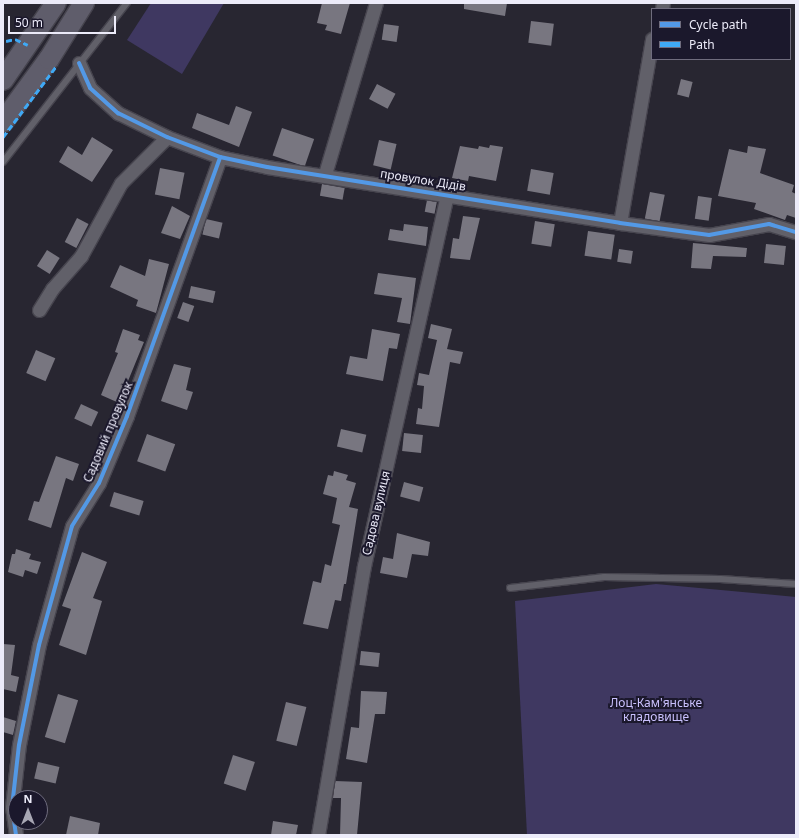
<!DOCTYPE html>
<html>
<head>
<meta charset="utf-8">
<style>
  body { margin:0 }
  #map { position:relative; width:799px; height:838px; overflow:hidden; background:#282631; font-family:"Noto Sans",sans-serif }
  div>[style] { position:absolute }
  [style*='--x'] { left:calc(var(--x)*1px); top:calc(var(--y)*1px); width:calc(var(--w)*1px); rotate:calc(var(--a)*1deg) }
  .green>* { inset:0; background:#3f3861 }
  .building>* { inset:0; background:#787680; transform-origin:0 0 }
  .roads { filter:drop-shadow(1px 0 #46444e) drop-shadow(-1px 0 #46444e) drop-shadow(0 1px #46444e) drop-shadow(0 -1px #46444e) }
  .lane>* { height:6px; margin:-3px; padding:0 3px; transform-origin:3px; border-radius:3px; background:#616069 }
  .street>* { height:13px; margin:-6.5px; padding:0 6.5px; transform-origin:6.5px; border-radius:6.5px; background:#616069 }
  .primary>* { height:20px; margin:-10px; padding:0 10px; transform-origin:10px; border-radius:10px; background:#5f5d6b }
  .quiet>* { height:3px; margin-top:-1.5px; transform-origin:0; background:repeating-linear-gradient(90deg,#3fa9f5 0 6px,transparent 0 9px) }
  .cycleway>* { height:4px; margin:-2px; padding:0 2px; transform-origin:2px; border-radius:2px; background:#5399e6 }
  span { translate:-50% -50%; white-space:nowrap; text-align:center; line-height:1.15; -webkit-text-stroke:4px #1b182c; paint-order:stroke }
  .street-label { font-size:12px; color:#ecebf9 }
  .park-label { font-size:12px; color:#cac1fe }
  .frame { position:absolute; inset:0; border:4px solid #ecebf9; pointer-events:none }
  .legend { position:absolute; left:651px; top:8px; width:140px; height:52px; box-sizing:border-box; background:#1b182c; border:1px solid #6f6c7e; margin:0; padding:5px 7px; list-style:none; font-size:12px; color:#ecebf9 }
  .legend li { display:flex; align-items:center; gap:8px; height:20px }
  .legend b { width:20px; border:1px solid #6f6c7e }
  .north { position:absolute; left:8px; top:790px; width:40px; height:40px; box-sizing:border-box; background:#1b182c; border:1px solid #6f6c7e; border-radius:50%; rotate:0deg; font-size:11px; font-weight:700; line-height:16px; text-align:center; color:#ecebf9 }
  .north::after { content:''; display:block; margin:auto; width:14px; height:18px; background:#a7a6b3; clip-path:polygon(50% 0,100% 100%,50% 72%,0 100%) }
  .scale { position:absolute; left:8px; top:16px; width:108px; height:18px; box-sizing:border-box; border:2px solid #ecebf9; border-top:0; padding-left:5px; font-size:12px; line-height:14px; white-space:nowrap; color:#ecebf9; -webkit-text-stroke:3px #1b182c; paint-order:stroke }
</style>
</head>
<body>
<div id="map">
  <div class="green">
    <i style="clip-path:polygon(151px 3px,224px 3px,182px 74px,127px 40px)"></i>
    <i style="clip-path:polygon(656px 584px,796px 597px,796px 835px,527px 835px,515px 601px)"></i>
  </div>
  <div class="building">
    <i style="clip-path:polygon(322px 3px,350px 3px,341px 34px,325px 30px,327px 25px,317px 23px)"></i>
    <i style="clip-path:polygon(464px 3px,507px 3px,505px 16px,464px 9px)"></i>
    <i style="left:531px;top:21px;width:23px;height:22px;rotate:7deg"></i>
    <i style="left:384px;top:24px;width:15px;height:16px;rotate:8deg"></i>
    <i style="left:681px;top:79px;width:12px;height:16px;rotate:14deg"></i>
    <i style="left:377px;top:84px;width:21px;height:17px;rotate:28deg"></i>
    <i style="clip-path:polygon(236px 106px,252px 112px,239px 147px,192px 128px,197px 113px,229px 125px)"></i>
    <i style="left:282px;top:128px;width:34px;height:29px;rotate:19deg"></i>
    <i style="clip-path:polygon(92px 137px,113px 150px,92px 182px,59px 162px,68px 146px,82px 155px)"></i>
    <i style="left:379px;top:140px;width:18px;height:26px;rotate:13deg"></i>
    <i style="clip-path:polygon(490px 145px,503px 147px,496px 181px,469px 176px,468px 181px,452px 178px,460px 146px,478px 149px,479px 146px,489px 148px)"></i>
    <i style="clip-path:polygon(748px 146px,766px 149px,760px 173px,794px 185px,792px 192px,796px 194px,796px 218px,787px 215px,785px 220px,754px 209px,756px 203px,718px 196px,729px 149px,747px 153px)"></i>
    <i style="left:160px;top:168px;width:25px;height:27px;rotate:11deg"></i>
    <i style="left:531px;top:169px;width:23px;height:22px;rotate:10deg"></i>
    <i style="left:322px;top:184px;width:23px;height:12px;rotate:10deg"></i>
    <i style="left:650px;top:192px;width:15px;height:27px;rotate:11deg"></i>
    <i style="left:698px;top:196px;width:14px;height:23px;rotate:8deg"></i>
    <i style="left:427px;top:200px;width:10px;height:12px;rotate:11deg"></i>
    <i style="clip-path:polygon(172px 206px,190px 216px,180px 239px,161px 233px)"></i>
    <i style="clip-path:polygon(463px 216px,480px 218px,470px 260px,450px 258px,453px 238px,459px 239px)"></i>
    <i style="left:77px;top:218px;width:13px;height:27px;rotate:27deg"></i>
    <i style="left:206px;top:219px;width:17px;height:16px;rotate:13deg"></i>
    <i style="left:535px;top:221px;width:20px;height:23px;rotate:9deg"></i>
    <i style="clip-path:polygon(404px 224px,428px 227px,426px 246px,388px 240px,390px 229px,403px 231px)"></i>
    <i style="left:588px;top:231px;width:27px;height:25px;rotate:8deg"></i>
    <i style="clip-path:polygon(693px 243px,747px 248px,746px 257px,713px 256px,711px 269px,691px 268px)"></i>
    <i style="left:766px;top:244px;width:20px;height:19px;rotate:6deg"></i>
    <i style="left:619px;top:249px;width:14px;height:13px;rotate:8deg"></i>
    <i style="left:47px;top:250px;width:15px;height:19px;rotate:32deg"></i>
    <i style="clip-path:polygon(149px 259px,169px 264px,156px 313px,136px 306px,138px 300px,110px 287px,120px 265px,145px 276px)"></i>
    <i style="clip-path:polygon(378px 273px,416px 278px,410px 324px,397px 322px,402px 298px,374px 294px)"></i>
    <i style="left:191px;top:286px;width:25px;height:12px;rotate:12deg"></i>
    <i style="left:183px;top:302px;width:12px;height:17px;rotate:20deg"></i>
    <i style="clip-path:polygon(431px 324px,452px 329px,447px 349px,463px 352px,460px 364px,450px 362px,439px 427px,416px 424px,418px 408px,422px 409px,424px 386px,417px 385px,419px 373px,429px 375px,437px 340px,428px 338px)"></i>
    <i style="clip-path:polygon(123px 329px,140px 335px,138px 340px,144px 342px,119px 403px,101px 395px,118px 353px,115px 352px)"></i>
    <i style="clip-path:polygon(372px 329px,400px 334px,397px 349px,389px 348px,383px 381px,346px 374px,350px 356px,367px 359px)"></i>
    <i style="left:36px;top:350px;width:21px;height:25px;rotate:23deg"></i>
    <i style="clip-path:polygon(174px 364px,191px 368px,186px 390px,193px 392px,187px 410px,161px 401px)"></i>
    <i style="left:81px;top:404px;width:19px;height:16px;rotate:25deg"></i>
    <i style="left:341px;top:429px;width:26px;height:18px;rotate:13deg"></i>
    <i style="left:404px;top:433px;width:19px;height:18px;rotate:6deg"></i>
    <i style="left:147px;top:434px;width:30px;height:29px;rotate:20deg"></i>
    <i style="clip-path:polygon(56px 456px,79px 464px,73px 481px,66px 478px,51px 528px,28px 520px,34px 501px,39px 502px)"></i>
    <i style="clip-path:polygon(334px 471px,348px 475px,346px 480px,356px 483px,349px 507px,358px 509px,346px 584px,344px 584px,341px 601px,335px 600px,328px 629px,303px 624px,313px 581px,321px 583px,325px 564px,331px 566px,340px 525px,332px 523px,337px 498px,323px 494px,328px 475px,333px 476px)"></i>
    <i style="left:404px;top:482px;width:20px;height:15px;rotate:15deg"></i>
    <i style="left:114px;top:492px;width:31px;height:15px;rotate:17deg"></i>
    <i style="clip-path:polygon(397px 533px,430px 542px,428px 556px,412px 554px,407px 578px,380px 573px,383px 557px,393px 559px)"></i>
    <i style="clip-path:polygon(16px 549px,31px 554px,29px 559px,41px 562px,37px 574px,25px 570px,23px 577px,8px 572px,12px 554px,15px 554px)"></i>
    <i style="clip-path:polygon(82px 552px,107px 562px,93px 598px,102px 601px,86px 655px,59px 645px,71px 609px,62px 606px)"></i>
    <i style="clip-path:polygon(3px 644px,15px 645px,11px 675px,19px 677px,16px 692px,3px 689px)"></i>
    <i style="left:361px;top:651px;width:19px;height:14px;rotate:6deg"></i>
    <i style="clip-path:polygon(361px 691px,387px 692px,385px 714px,375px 714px,367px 763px,346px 759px,351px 727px,359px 728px)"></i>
    <i style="left:58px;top:694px;width:21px;height:45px;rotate:17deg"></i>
    <i style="left:286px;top:702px;width:21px;height:40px;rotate:14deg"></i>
    <i style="clip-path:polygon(3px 717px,16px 721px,13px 735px,3px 732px)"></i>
    <i style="left:233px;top:755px;width:23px;height:30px;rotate:18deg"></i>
    <i style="left:38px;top:762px;width:22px;height:17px;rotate:13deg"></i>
    <i style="clip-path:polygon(335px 781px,362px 782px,357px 835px,340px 835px,341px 798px,333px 798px)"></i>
    <i style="clip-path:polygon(70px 816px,100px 823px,98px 835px,66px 835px)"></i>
    <i style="clip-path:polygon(273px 821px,298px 825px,296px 835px,271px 835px)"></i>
  </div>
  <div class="roads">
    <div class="lane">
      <i style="--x:3;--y:162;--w:202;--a:-52.1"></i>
      <i style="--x:510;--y:588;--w:95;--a:-6.7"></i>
      <i style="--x:604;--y:577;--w:116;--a:1"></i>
      <i style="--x:720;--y:579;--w:76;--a:3.8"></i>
    </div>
    <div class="street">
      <i style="--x:662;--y:9;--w:6;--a:-81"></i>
      <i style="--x:79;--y:63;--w:27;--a:66"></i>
      <i style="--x:90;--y:88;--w:38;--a:42"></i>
      <i style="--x:118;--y:113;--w:55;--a:26.1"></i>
      <i style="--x:167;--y:137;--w:57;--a:20.7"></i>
      <i style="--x:220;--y:157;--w:48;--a:12"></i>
      <i style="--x:267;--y:167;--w:357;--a:9"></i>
      <i style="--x:620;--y:223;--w:90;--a:7.7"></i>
      <i style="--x:709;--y:235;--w:61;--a:-10.4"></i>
      <i style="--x:769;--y:224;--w:28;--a:17"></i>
      <i style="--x:325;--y:174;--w:178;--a:-73.4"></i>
      <i style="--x:620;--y:223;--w:187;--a:-80.1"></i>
      <i style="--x:39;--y:310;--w:25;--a:-58"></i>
      <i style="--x:52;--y:289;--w:44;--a:-48.7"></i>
      <i style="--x:81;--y:256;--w:83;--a:-61.3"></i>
      <i style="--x:121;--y:183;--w:65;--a:-45"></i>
      <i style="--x:16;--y:835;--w:28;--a:-98"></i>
      <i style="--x:12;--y:807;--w:62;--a:-83.6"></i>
      <i style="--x:19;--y:745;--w:102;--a:-78.7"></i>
      <i style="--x:39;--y:645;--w:123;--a:-74.5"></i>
      <i style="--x:72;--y:526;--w:51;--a:-57.9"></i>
      <i style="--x:99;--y:483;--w:73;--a:-67.3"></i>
      <i style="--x:127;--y:416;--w:275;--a:-70.2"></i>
      <i style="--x:318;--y:835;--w:273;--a:-80.3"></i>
      <i style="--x:364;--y:566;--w:381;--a:-77.4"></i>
    </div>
    <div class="primary">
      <i style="--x:3;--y:80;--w:93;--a:-55.5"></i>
      <i style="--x:3;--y:122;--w:78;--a:-53.9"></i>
      <i style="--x:49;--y:59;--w:66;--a:-58"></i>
    </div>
  </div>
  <div class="quiet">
    <i style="--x:6;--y:41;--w:9;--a:-13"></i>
    <i style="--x:15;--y:39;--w:14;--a:25"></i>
    <i style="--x:3;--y:137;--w:90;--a:-53.1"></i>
  </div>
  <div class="cycleway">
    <i style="--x:79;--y:63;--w:27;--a:66"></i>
    <i style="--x:90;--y:88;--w:38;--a:42"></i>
    <i style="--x:118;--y:113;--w:55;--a:26.1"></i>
    <i style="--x:167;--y:137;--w:57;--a:20.7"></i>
    <i style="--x:220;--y:157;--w:48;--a:12"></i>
    <i style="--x:267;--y:167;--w:357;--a:9"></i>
    <i style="--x:620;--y:223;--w:90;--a:7.7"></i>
    <i style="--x:709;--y:235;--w:61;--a:-10.4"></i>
    <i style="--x:769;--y:224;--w:28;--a:17"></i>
    <i style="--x:16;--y:835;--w:28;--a:-98"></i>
    <i style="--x:12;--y:807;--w:62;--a:-83.6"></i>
    <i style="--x:19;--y:745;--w:102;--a:-78.7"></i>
    <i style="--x:39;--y:645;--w:123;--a:-74.5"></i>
    <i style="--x:72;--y:526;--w:51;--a:-57.9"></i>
    <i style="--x:99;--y:483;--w:73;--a:-67.3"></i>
    <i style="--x:127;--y:416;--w:275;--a:-70.2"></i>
  </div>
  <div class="street-label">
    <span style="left:423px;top:180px;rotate:9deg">провулок Дідів</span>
    <span style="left:108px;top:432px;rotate:-67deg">Садовий провулок</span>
    <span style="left:376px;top:513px;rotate:-77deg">Садова вулиця</span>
  </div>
  <div class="park-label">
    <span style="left:656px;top:710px">Лоц-Кам'янcьке<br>кладовище</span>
  </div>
  <div class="frame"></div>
  <ul class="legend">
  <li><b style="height:5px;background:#5399e6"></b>Cycle path</li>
  <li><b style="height:5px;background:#3fa9f5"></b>Path</li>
  </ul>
  <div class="north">N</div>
  <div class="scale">50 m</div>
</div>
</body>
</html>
